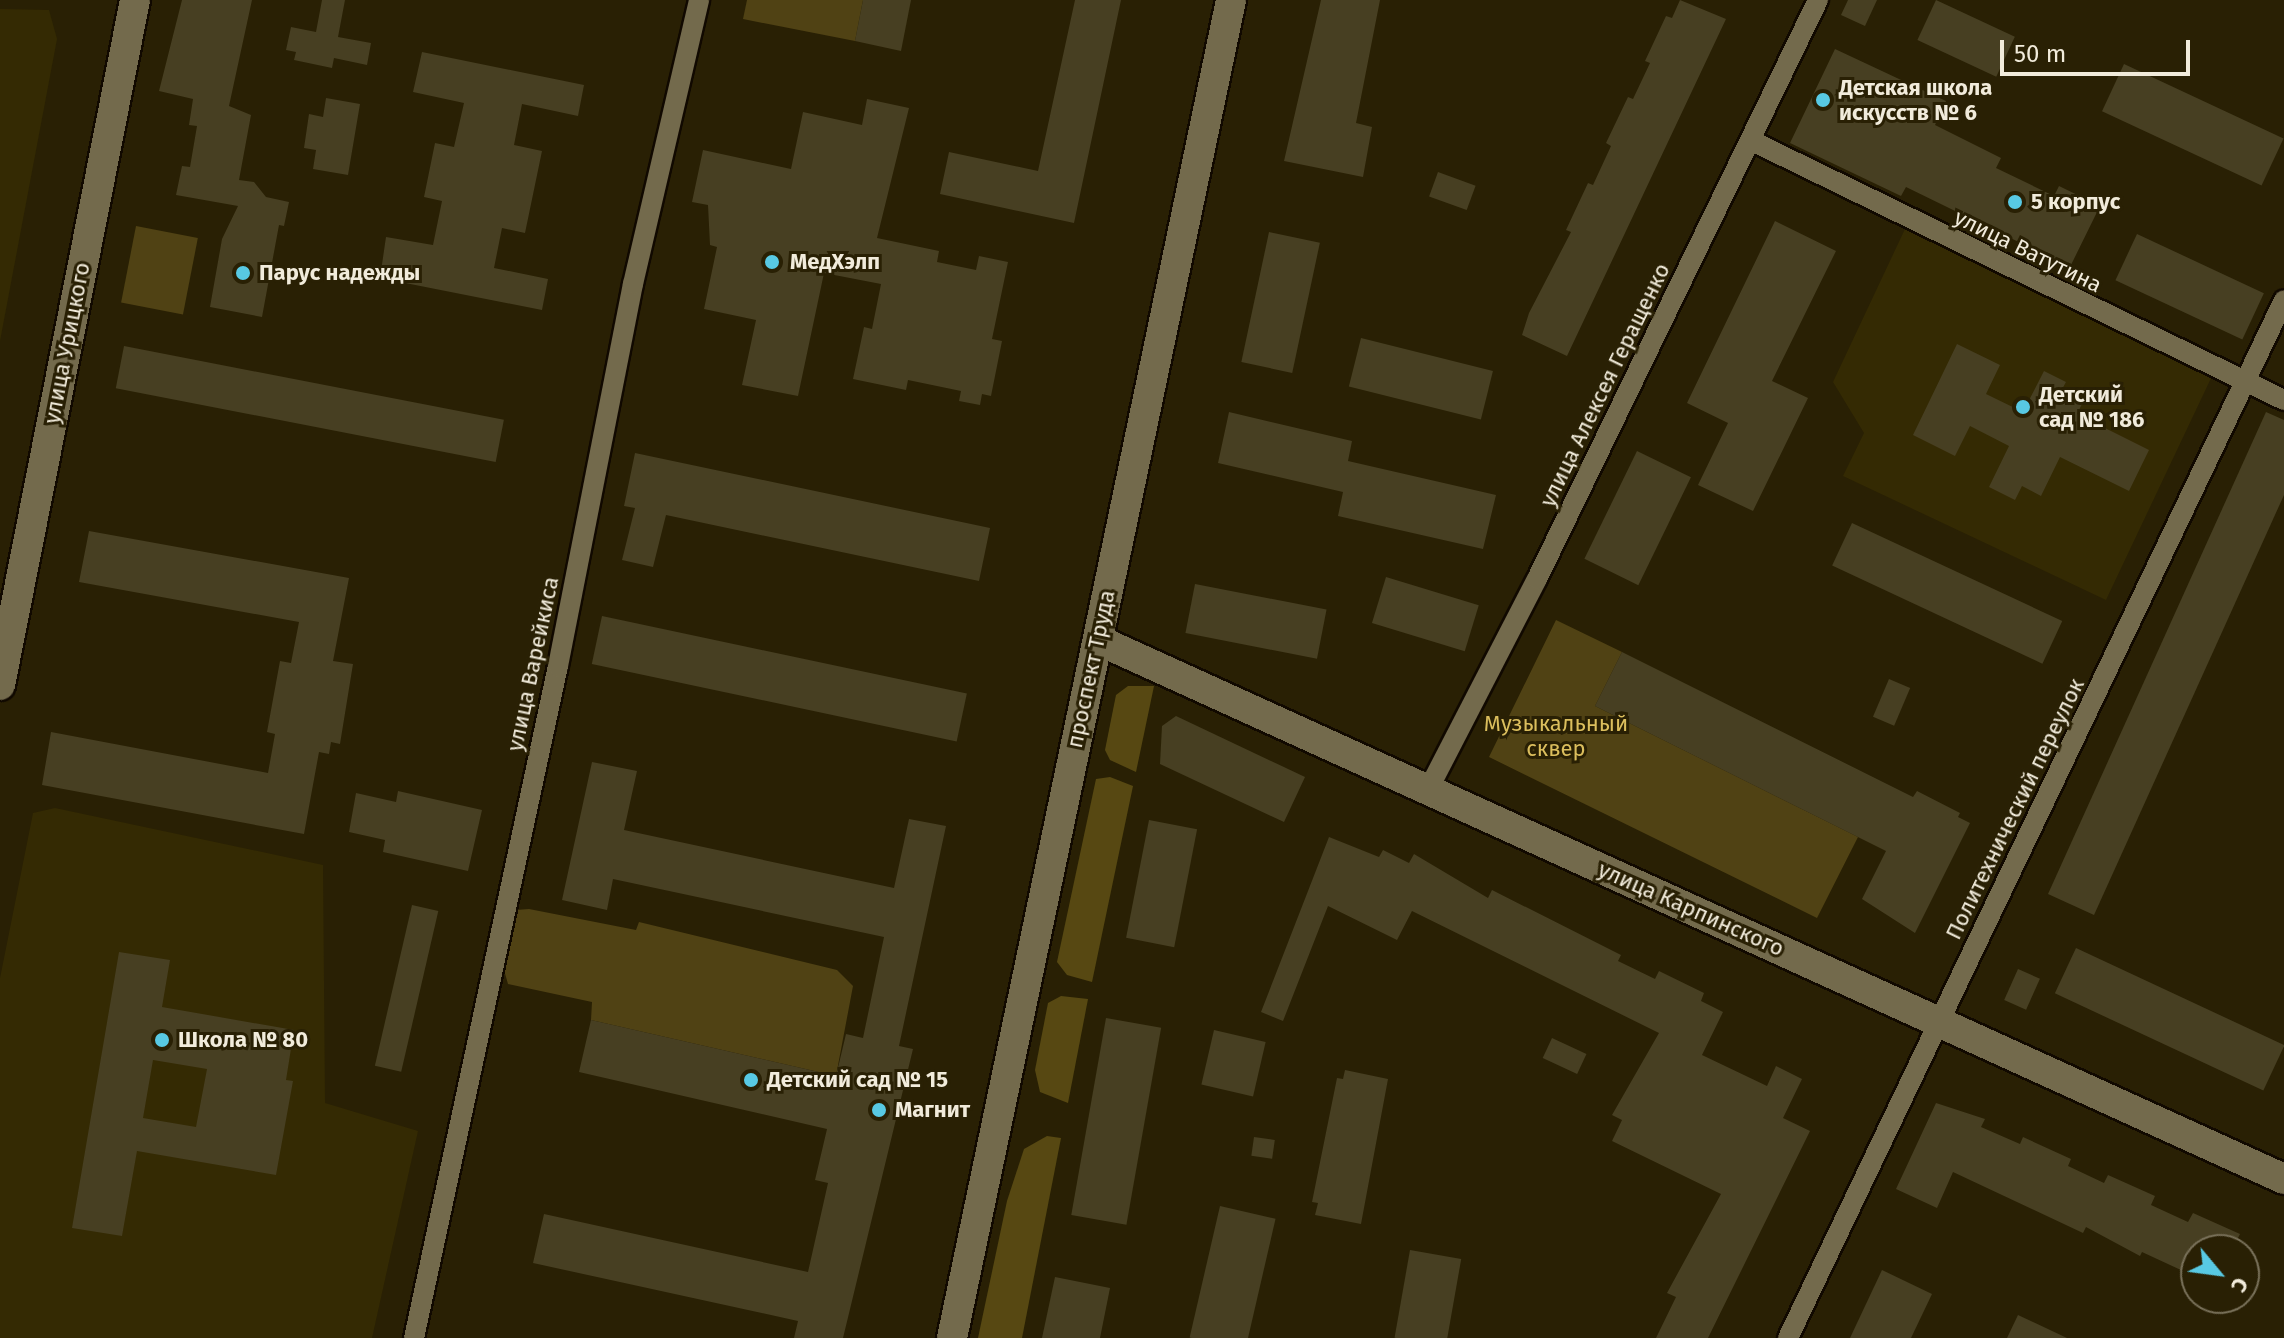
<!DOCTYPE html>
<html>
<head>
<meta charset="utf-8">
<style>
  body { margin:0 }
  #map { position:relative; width:2284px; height:1338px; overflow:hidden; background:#292004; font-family:"Fira Sans",sans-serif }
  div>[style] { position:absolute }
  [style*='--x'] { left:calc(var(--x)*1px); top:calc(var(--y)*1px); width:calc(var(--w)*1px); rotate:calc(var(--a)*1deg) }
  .built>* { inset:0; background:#342a03 }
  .green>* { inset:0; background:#504214; transform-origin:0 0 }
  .forest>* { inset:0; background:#574812 }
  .building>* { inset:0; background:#473f22; transform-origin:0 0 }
  .roads { filter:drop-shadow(2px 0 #110900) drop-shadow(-2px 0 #110900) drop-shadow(0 2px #110900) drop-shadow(0 -2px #110900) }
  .street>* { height:20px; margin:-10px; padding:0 10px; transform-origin:10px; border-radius:10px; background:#736a4c }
  .secondary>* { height:30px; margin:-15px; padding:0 15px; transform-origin:15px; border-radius:15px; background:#736a4c }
  .dots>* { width:22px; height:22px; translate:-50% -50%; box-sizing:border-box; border:4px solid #292004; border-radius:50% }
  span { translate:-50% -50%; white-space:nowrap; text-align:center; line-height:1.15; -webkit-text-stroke:6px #292004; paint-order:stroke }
  .poi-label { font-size:22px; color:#f1ebdb; font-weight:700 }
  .left { translate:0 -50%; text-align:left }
  .street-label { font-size:22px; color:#f1ebdb }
  .park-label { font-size:22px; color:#dbbe5d }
  .north { position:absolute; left:2180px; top:1234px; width:80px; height:80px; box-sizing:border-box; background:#292004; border:2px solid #79715a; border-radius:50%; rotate:119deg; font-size:22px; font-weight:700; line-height:32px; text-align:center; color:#f1ebdb }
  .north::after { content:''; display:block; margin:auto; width:28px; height:36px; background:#58c9e3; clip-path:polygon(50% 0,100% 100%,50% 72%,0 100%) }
  .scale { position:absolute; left:2000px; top:40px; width:190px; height:36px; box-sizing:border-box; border:4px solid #f1ebdb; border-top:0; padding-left:10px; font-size:24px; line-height:28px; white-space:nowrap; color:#f1ebdb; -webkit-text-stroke:6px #292004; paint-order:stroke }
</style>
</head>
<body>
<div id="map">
  <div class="built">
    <i style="clip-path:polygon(0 9px,49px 10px,57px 39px,0 341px)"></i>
    <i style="clip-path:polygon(1905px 229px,2213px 374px,2106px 600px,1843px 476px,1864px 433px,1833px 382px)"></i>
    <i style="clip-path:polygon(55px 808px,323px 865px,325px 1103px,418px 1131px,372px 1338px,0 1338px,0 978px,33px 813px)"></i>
  </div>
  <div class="green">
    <i style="clip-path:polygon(747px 0,863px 0,855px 41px,743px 19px)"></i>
    <i style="left:136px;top:226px;width:63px;height:78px;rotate:11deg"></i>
    <i style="clip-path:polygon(1556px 620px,1622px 652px,1595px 706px,1858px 837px,1817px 918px,1489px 757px)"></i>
    <i style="clip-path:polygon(529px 909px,636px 930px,639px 922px,837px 970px,853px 986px,836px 1076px,591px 1020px,592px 1002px,508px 984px,504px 970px,516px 910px)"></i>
  </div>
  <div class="forest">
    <i style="clip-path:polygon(1128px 686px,1154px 686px,1136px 772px,1110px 760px,1105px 750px,1116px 695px)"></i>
    <i style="clip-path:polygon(1110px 777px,1133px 786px,1092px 982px,1067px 975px,1057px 962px,1096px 779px)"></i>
    <i style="clip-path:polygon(1061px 996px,1088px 999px,1068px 1103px,1040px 1092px,1035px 1070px,1048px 1003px)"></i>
    <i style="clip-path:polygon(1047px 1136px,1061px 1138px,1022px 1338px,978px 1338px,1007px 1201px,1024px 1149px)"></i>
  </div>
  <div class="building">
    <i style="clip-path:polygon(182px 0,252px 0,229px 106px,251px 115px,239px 180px,254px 182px,266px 197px,289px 202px,284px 226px,279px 225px,262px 317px,210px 307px,222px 239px,238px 206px,176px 195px,182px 166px,190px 167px,197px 126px,189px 125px,193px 99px,159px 91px)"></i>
    <i style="clip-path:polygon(322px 0,345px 0,338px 37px,371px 43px,367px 65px,334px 58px,332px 68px,294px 60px,296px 52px,286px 50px,291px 27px,316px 32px)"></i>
    <i style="clip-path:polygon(863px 0,911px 0,901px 51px,855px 41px)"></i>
    <i style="clip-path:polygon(1075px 0,1121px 0,1074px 223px,940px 194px,949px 152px,1038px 171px)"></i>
    <i style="clip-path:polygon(1321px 0,1380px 0,1356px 123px,1372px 127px,1363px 177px,1284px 161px)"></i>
    <i style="clip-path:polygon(1680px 0,1726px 19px,1567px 356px,1522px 335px,1529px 313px,1571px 232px,1566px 230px,1588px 183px,1593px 185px,1611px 146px,1606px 143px,1628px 97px,1633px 99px,1650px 63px,1645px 61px,1666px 16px,1672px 18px)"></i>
    <i style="clip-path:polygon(1848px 0,1877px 0,1865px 26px,1841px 15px)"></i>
    <i style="left:1936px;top:0;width:87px;height:44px;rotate:25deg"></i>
    <i style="clip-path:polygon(1835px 49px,1946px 101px,1935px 125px,2001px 158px,1996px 168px,2054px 196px,2059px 186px,2100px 206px,2070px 267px,1906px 187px,1901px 196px,1790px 143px)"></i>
    <i style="clip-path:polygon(422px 52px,584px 85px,578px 116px,522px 104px,514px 145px,542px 151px,525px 233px,502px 228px,494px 268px,548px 279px,542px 310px,380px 278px,386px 237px,433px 245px,442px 201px,424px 197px,435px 143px,454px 147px,464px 103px,413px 92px)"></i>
    <i style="left:2124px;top:64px;width:176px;height:52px;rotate:25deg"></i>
    <i style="clip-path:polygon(326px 98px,360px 104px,348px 175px,313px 169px,316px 150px,304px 148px,309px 114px,323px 117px)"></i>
    <i style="clip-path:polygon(867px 99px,909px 108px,877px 238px,939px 251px,937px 262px,976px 270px,979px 256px,1008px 262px,992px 339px,1002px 341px,991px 396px,982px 394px,980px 405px,959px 401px,961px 391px,908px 380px,906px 390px,853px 379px,864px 327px,872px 329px,881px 284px,824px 273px,798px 396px,742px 385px,756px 320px,704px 309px,717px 247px,710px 245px,708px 205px,692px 202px,703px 150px,791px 169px,803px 112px,862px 125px)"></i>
    <i style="left:1438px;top:172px;width:40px;height:26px;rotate:20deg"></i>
    <i style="clip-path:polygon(1775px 221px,1836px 251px,1772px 381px,1808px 398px,1753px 511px,1698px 485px,1728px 423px,1687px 403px)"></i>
    <i style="left:1269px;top:232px;width:52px;height:133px;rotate:12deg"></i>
    <i style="left:2137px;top:234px;width:140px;height:51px;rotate:25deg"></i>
    <i style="left:1361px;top:338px;width:136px;height:50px;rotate:14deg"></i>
    <i style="clip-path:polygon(1957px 344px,2000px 365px,1986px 394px,2023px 412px,2044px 371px,2066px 382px,2060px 393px,2082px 404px,2077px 414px,2149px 450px,2129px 491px,2060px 457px,2041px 496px,2022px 486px,2015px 500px,1989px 487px,2009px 446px,1970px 426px,1955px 456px,1913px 435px)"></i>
    <i style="left:124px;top:346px;width:387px;height:43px;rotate:11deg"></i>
    <i style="clip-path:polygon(1229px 412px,1352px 441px,1348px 461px,1496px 495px,1483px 549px,1338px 516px,1343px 492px,1218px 463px)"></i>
    <i style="clip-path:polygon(2266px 412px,2284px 420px,2284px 495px,2094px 915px,2048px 894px)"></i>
    <i style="left:1637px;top:451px;width:60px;height:120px;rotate:26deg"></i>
    <i style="clip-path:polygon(635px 453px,990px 528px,979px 581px,666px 515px,653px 567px,622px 560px,635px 508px,624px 506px)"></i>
    <i style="left:1852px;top:523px;width:232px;height:47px;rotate:25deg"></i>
    <i style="clip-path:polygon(89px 531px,349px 578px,333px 661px,353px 664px,340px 744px,331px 742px,329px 754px,319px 752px,304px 834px,42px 785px,51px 732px,268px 773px,275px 734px,267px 732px,280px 661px,291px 663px,299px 622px,79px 582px)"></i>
    <i style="left:1386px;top:577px;width:97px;height:48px;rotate:17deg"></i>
    <i style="left:1195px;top:584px;width:134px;height:50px;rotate:11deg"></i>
    <i style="left:602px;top:616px;width:373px;height:49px;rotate:12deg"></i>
    <i style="clip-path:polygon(1622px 652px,1913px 797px,1917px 791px,1960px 813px,1958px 817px,1970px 823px,1915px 933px,1862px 899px,1886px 851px,1595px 706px)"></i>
    <i style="left:1889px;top:679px;width:23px;height:41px;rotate:23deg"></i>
    <i style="clip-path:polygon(1176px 716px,1305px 777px,1284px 822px,1160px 764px,1162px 726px)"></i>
    <i style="clip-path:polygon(592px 762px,637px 771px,624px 830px,894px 888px,909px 819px,946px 826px,899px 1046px,913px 1049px,843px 1338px,794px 1338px,798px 1321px,533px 1263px,544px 1214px,808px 1272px,828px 1183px,815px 1180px,827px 1129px,579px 1072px,591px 1020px,836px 1076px,846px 1034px,863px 1038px,884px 937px,613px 879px,607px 910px,562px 900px)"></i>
    <i style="clip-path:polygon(398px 791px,482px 810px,468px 871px,383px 852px,385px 840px,349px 832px,356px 793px,396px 802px)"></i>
    <i style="left:1149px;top:820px;width:49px;height:120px;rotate:11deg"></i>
    <i style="clip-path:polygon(1329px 837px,1379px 857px,1383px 850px,1409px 863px,1414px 854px,1488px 898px,1492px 890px,1621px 955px,1618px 961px,1655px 979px,1659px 971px,1704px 993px,1701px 1001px,1723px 1012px,1702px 1055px,1767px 1086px,1776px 1066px,1802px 1079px,1783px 1118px,1810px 1131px,1708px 1338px,1656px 1338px,1676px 1297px,1667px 1293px,1721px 1194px,1612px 1141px,1622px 1120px,1612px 1115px,1659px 1033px,1412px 911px,1397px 940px,1328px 906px,1283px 1021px,1261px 1012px)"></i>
    <i style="left:412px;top:905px;width:27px;height:165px;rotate:13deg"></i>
    <i style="left:2076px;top:948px;width:230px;height:50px;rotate:25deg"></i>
    <i style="clip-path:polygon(evenodd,119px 952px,170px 960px,162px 1007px,294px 1030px,286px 1080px,293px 1081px,276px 1175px,137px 1151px,122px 1236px,72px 1228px,119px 952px,153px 1060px,207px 1069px,196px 1127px,143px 1118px,153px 1060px)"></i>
    <i style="left:2018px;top:969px;width:24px;height:34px;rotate:24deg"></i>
    <i style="left:1106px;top:1018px;width:56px;height:200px;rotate:10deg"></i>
    <i style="left:1214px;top:1030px;width:53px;height:56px;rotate:13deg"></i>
    <i style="left:1552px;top:1038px;width:38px;height:22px;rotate:25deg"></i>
    <i style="clip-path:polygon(1345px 1070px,1388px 1079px,1361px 1224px,1315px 1215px,1318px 1203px,1312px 1202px,1337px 1078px,1343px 1079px)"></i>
    <i style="clip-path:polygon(1936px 1103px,1985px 1119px,1981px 1127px,2020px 1144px,2023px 1137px,2071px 1159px,2068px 1166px,2104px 1183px,2108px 1175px,2155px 1196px,2151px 1205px,2188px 1222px,2193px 1213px,2240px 1234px,2232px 1250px,2196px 1250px,2196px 1277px,2142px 1252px,2140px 1256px,2086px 1227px,2083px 1233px,1953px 1172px,1937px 1208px,1896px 1189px)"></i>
    <i style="left:1254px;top:1137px;width:21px;height:19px;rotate:8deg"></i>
    <i style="left:1220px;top:1206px;width:57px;height:135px;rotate:13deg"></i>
    <i style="left:1410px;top:1250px;width:52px;height:89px;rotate:10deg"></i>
    <i style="clip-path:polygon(1882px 1270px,1932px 1294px,1911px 1338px,1850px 1338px)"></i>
    <i style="clip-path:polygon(1055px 1277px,1110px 1288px,1100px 1338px,1042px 1338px)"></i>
    <i style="clip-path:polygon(2018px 1315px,2067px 1338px,2007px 1338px)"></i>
  </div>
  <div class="roads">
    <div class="street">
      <i style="--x:1752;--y:141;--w:592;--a:25.96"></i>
      <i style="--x:1429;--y:788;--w:235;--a:-62.7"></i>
      <i style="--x:1537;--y:579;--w:644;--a:-64.11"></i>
      <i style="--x:414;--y:1338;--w:687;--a:-77.91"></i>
      <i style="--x:558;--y:666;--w:389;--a:-78.9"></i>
      <i style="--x:633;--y:284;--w:292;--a:-76.9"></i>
      <i style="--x:1788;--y:1338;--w:1150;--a:-64.46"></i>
    </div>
    <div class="secondary">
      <i style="--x:1098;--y:640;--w:1303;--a:24.44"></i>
      <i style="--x:0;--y:685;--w:698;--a:-78.85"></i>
      <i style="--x:952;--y:1338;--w:1367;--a:-78.22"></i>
    </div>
  </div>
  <div class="dots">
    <i style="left:1823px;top:100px;background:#58c9e3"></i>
    <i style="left:2015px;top:202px;background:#58c9e3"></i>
    <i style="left:772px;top:262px;background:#58c9e3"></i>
    <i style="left:243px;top:273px;background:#58c9e3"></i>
    <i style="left:2023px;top:407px;background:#58c9e3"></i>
    <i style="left:162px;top:1040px;background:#58c9e3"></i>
    <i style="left:751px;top:1080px;background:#58c9e3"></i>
    <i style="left:879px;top:1110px;background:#58c9e3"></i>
  </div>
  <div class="poi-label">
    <span class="left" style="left:1839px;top:100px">Детская школа<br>искусств № 6</span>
    <span class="left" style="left:2031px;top:202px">5 корпус</span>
    <span class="left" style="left:790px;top:262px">МедХэлп</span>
    <span class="left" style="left:259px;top:273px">Парус надежды</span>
    <span class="left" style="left:2039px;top:407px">Детский<br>сад № 186</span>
    <span class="left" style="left:178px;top:1040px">Школа № 80</span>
    <span class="left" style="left:767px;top:1080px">Детский сад № 15</span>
    <span class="left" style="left:895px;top:1110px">Магнит</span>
  </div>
  <div class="street-label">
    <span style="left:2028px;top:251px;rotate:26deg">улица Ватутина</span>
    <span style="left:67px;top:343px;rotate:-79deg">улица Урицкого</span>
    <span style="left:1605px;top:385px;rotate:-64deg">улица Алексея Геращенко</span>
    <span style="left:533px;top:664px;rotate:-78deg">улица Варейкиса</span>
    <span style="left:1091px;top:669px;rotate:-78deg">проспект Труда</span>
    <span style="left:2015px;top:809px;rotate:-64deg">Политехнический переулок</span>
    <span style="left:1691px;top:909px;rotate:24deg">улица Карпинского</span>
  </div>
  <div class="park-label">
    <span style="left:1556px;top:736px">Музыкальный<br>сквер</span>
  </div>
  <div class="north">С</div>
  <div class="scale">50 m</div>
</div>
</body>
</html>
